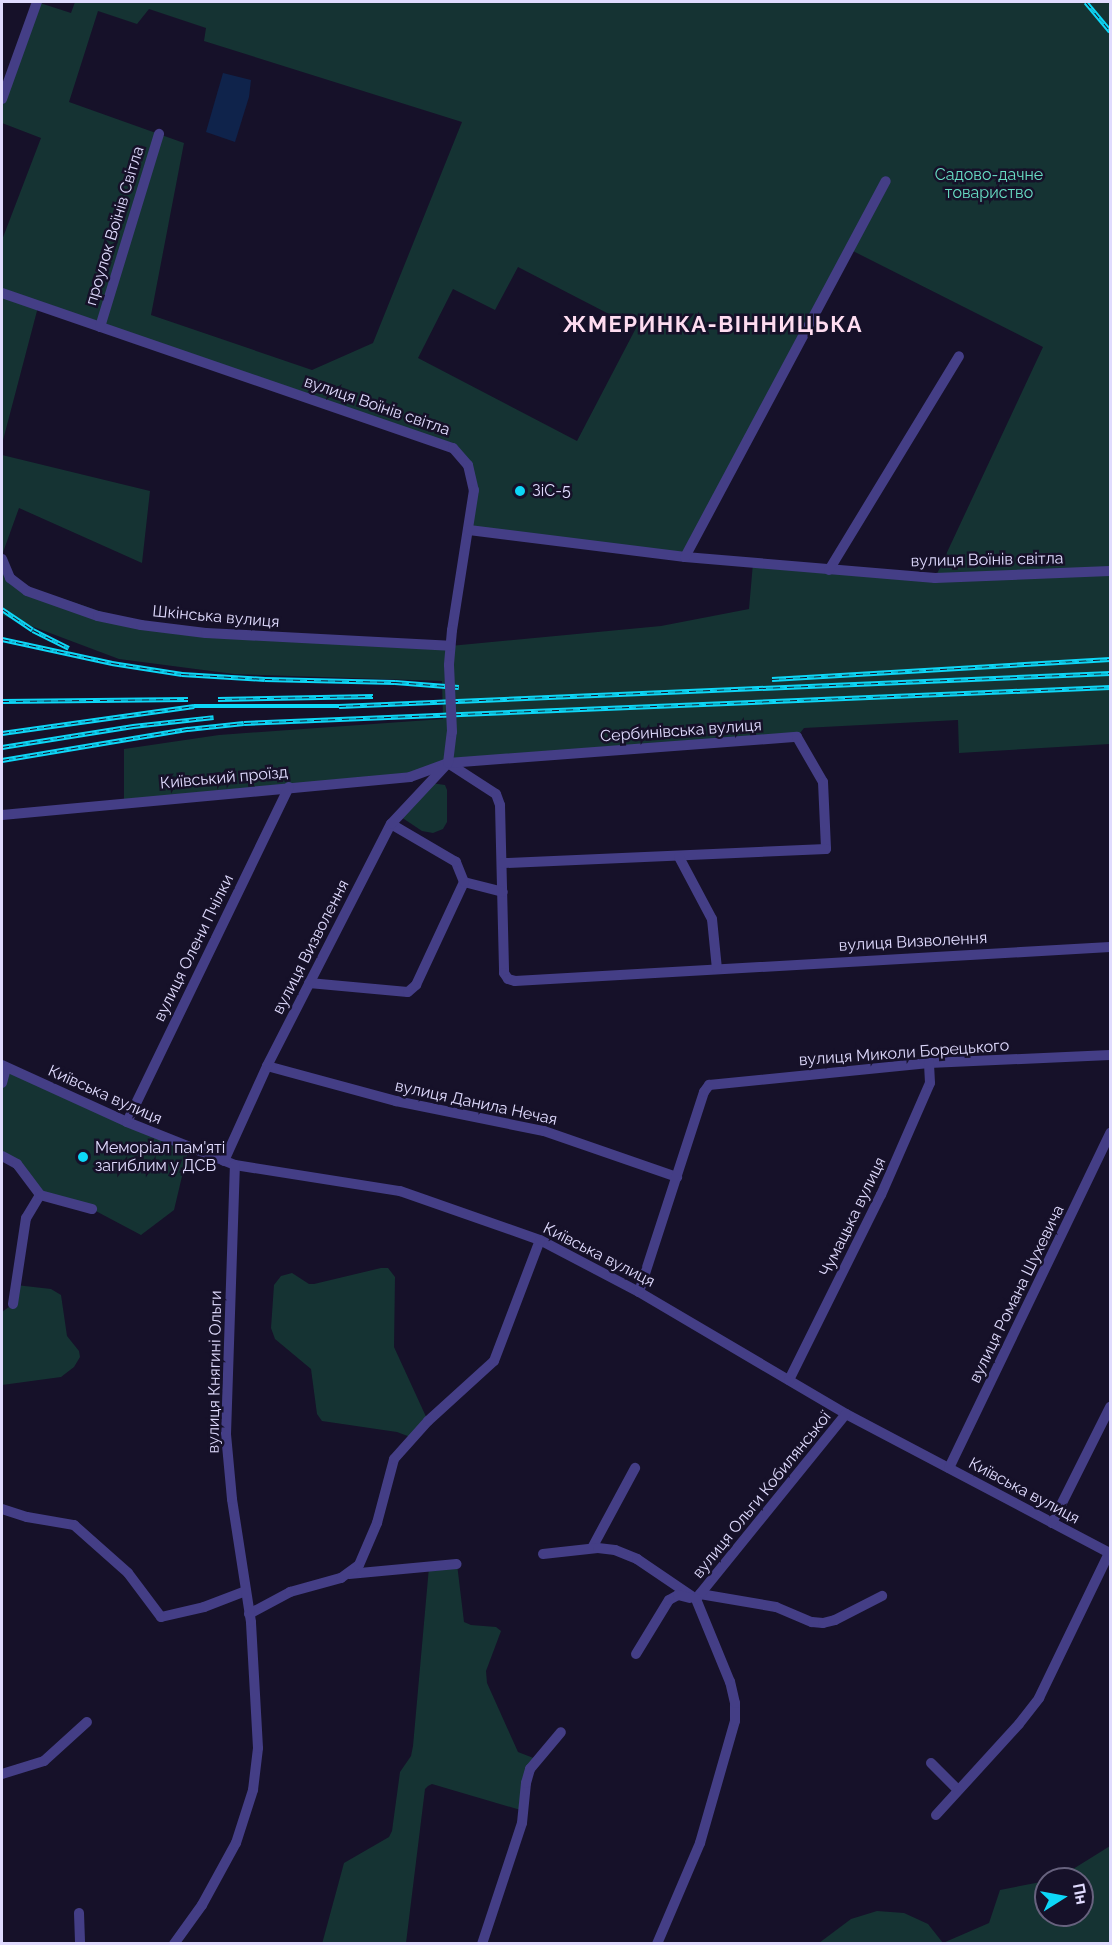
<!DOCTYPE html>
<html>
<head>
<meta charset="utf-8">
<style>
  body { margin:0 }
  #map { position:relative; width:1112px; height:1945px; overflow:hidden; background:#161129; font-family:Raleway,sans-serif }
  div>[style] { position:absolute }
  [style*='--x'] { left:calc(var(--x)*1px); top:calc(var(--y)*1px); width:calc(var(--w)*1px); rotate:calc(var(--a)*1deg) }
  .green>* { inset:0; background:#153333 }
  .water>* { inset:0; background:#0f234b }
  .minor>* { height:10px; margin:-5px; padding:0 5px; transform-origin:5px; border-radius:5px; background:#443e86 }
  .rail>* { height:4.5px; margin-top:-2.25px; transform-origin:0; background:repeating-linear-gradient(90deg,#161129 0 7px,#0dd7f7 0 14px); box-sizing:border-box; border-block:2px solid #0dd7f7 }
  .minor-bridge>* { height:10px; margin:-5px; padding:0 5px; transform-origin:5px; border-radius:5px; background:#443e86 }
  .dots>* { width:16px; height:16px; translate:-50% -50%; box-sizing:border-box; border:3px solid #161129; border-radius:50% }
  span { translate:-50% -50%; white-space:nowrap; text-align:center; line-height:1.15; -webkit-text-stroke:5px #161129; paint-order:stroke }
  .park-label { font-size:16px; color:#68ddc4 }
  .street-label { font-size:16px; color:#e0dbfe }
  .poi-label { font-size:16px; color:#e0dbfe }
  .left { translate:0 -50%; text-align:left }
  .district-label { font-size:22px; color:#fedcf0; font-weight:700; letter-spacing:1.5px }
  .frame { position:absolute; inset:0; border:3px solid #e0dbfe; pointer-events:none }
  .north { position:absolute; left:1034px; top:1867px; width:60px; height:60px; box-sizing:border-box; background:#161129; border:2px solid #67627e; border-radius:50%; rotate:79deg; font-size:16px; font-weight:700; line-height:24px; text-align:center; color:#e0dbfe }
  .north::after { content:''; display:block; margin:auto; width:21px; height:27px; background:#0dd7f7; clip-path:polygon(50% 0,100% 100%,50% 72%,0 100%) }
</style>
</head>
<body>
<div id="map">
  <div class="green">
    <i style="clip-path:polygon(evenodd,37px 2px,71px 13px,75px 2px,1110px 2px,1110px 744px,959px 753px,958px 720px,804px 728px,797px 737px,448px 763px,431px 772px,124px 803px,124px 749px,219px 735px,443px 719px,442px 681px,234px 674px,119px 659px,2px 615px,2px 559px,16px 583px,141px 625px,450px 646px,661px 626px,749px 609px,753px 563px,935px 578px,1043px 347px,849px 249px,685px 557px,469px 530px,474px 490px,458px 452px,38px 307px,2px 444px,2px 240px,41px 138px,2px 123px,2px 99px,37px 2px,149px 9px,206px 28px,204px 41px,462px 122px,373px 343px,312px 370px,151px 315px,184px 143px,69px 102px,98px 11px,137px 24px,149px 9px,37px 2px,518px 267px,636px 328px,577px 441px,418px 358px,453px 289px,495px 310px,518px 267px)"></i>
    <i style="clip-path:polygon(2px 455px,150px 491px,142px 563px,19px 508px,2px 555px)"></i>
    <i style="clip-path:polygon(431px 783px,445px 785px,447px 790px,447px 822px,443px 829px,433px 833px,422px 831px,398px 815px)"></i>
    <i style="clip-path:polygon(6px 1068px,189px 1147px,174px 1210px,141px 1235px,92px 1209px,40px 1195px,2px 1156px,2px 1083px)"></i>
    <i style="clip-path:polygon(381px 1268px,388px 1268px,395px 1277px,394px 1347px,428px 1421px,413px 1438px,397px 1432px,322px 1421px,317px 1414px,311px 1369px,275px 1339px,271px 1328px,274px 1285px,281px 1276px,292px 1273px,309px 1284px,314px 1284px)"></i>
    <i style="clip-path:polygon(16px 1285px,51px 1289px,61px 1295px,67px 1336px,79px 1351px,80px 1357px,74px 1367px,61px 1377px,2px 1385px,2px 1312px,13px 1304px)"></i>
    <i style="clip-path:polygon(457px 1564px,464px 1622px,471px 1625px,496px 1627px,501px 1631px,486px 1671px,487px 1683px,518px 1752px,536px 1759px,524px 1811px,432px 1784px,428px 1786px,425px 1789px,406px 1943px,322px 1944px,344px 1863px,389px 1837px,392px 1831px,400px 1772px,411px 1756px,413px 1746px,429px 1567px)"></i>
    <i style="clip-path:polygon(1110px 1846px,1110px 1943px,819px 1943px,851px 1919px,877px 1911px,904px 1913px,928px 1924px,943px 1943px,989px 1923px,1000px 1890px,1046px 1881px,1046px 1915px,1082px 1915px,1082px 1879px,1057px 1879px)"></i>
  </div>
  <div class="water">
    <i style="clip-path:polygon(223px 73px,251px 80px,249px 97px,235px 142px,206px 132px)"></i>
  </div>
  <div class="minor">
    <i style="--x:2;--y:99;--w:103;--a:-70.2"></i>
    <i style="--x:2;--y:293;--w:477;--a:19"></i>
    <i style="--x:453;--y:448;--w:23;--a:49"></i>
    <i style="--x:468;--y:465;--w:26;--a:77"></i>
    <i style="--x:474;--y:490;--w:142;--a:98.9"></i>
    <i style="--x:452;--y:630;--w:35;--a:95"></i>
    <i style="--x:100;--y:327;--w:202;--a:-73"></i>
    <i style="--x:469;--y:530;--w:218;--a:7.1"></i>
    <i style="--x:685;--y:557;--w:251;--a:4.8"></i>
    <i style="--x:935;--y:578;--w:175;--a:-2.3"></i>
    <i style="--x:685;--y:557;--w:426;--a:-61.9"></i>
    <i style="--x:2;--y:559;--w:21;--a:67"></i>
    <i style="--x:10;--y:578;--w:21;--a:37"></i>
    <i style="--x:27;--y:591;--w:75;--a:19.4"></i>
    <i style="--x:98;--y:616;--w:44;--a:11.8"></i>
    <i style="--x:141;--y:625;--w:65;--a:7"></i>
    <i style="--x:206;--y:633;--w:244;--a:3"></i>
    <i style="--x:829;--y:570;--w:250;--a:-58.7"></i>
    <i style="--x:448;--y:763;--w:57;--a:32.9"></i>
    <i style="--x:496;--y:794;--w:12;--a:70"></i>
    <i style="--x:500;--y:805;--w:168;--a:88.6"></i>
    <i style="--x:504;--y:973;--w:7;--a:56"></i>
    <i style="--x:508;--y:979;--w:7;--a:16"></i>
    <i style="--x:515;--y:981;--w:596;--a:-3.27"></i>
    <i style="--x:2;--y:815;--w:410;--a:-5.3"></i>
    <i style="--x:410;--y:777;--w:40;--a:-20.2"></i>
    <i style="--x:448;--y:763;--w:350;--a:-4.3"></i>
    <i style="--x:797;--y:737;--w:52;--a:60"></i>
    <i style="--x:823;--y:782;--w:67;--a:87.4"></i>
    <i style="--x:826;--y:849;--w:323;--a:177.5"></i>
    <i style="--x:679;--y:857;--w:70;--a:62"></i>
    <i style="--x:712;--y:919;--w:50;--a:84.3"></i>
    <i style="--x:464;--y:882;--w:40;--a:14.4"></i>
    <i style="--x:309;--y:983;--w:99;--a:5.2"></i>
    <i style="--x:408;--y:992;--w:11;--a:-41"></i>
    <i style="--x:416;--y:985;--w:114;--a:-65"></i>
    <i style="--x:464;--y:882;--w:22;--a:-112"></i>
    <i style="--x:456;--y:862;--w:75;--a:-149.7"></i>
    <i style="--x:2;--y:1065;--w:137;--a:24.5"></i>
    <i style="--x:127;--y:1122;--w:116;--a:21.7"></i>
    <i style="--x:235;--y:1165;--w:167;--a:9"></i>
    <i style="--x:400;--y:1191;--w:148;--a:19.3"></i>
    <i style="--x:540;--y:1240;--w:112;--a:27.7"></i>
    <i style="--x:639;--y:1292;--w:240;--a:30.5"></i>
    <i style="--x:846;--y:1414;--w:298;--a:27.8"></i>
    <i style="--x:267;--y:1066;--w:134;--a:15.2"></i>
    <i style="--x:396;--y:1101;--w:151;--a:11.5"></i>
    <i style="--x:544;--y:1131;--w:141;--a:19.1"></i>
    <i style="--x:2;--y:1083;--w:16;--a:-75"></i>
    <i style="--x:127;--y:1122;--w:372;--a:-64.2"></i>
    <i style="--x:2;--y:1156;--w:17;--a:28"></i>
    <i style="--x:17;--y:1164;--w:39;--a:53"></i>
    <i style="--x:40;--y:1195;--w:27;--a:121"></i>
    <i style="--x:26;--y:1218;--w:87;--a:98.6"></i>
    <i style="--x:224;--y:1161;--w:104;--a:-65.6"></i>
    <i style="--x:267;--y:1066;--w:272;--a:-62.9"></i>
    <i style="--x:391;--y:824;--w:83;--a:-46.9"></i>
    <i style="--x:448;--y:763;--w:31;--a:-83"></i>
    <i style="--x:40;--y:1195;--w:54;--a:15.1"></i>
    <i style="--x:639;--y:1292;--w:210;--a:-72"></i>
    <i style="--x:704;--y:1092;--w:9;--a:-54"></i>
    <i style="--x:709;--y:1085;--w:221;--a:-5.7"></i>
    <i style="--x:929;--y:1063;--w:181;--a:-2.5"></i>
    <i style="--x:789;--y:1380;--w:207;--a:-63.6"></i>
    <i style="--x:881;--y:1195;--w:122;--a:-66.4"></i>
    <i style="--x:930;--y:1083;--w:20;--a:-93"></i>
    <i style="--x:949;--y:1468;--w:372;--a:-64.3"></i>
    <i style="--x:2;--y:1509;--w:26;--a:18"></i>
    <i style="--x:27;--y:1517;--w:48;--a:9.7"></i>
    <i style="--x:74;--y:1525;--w:72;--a:41.6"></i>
    <i style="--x:128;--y:1573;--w:55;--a:53.1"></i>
    <i style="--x:161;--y:1617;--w:44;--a:-13.1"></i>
    <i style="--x:204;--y:1607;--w:45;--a:-20.9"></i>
    <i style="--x:1052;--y:1523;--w:130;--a:-63.4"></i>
    <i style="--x:592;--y:1548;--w:91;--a:-61.7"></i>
    <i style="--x:543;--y:1554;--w:55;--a:-6.2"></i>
    <i style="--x:598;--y:1548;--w:17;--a:7"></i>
    <i style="--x:615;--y:1550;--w:24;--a:22"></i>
    <i style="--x:637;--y:1559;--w:71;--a:34.1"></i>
    <i style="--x:349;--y:1574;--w:108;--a:-5.3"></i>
    <i style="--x:700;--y:1594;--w:77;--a:9.7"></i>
    <i style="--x:776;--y:1607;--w:39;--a:23"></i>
    <i style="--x:812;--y:1622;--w:11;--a:5"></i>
    <i style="--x:823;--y:1623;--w:12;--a:-14"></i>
    <i style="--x:835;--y:1620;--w:53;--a:-27.1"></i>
    <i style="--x:696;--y:1599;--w:238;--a:-51"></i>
    <i style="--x:249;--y:1614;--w:47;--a:-28.2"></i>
    <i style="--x:290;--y:1592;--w:53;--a:-15.4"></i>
    <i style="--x:341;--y:1578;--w:22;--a:-36"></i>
    <i style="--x:359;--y:1565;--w:46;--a:-66.8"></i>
    <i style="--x:377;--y:1523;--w:66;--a:-75.1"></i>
    <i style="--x:394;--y:1459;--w:51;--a:-48.2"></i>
    <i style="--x:428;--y:1421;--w:89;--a:-42.3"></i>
    <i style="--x:494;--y:1361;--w:129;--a:-69.2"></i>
    <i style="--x:636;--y:1654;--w:63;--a:-58.6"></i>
    <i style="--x:669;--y:1600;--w:10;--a:-29"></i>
    <i style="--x:678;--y:1595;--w:12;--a:14"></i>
    <i style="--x:931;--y:1763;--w:38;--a:45"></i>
    <i style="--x:2;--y:1774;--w:44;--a:-17.2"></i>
    <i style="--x:44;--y:1761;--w:58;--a:-42.2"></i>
    <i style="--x:936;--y:1815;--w:123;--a:-47.6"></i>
    <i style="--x:1019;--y:1724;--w:33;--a:-52"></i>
    <i style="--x:1039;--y:1698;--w:161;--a:-64.2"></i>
    <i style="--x:79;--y:1913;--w:31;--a:88"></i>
    <i style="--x:174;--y:1944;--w:48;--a:-54.3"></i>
    <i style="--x:202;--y:1905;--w:71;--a:-61.3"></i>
    <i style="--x:236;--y:1843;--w:56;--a:-72.2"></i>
    <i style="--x:253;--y:1790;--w:42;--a:-83.2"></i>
    <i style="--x:258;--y:1748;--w:126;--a:-93.2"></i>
    <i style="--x:251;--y:1622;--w:124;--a:-98.8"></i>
    <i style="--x:232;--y:1499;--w:65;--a:-95.3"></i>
    <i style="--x:226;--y:1434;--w:269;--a:-88.1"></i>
    <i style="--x:482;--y:1944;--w:127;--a:-71.7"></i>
    <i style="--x:522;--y:1823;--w:40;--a:-84.3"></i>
    <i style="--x:526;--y:1783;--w:15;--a:-74"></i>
    <i style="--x:530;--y:1769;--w:48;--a:-50"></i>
    <i style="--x:657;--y:1944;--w:110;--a:-66.9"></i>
    <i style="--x:700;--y:1843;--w:127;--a:-74"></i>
    <i style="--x:735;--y:1721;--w:18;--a:-90"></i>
    <i style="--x:735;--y:1703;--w:22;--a:-103"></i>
    <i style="--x:730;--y:1682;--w:90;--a:-112.3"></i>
  </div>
  <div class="rail">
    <i style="--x:1086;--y:2;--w:38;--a:50"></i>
    <i style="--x:2;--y:609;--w:37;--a:34"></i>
    <i style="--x:33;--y:630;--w:40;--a:26.6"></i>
    <i style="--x:2;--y:639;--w:113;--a:12.3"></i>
    <i style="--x:112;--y:663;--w:71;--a:8.9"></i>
    <i style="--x:182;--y:674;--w:83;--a:3.4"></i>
    <i style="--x:265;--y:679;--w:130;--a:1.3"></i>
    <i style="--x:395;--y:682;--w:64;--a:4.5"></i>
    <i style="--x:772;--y:679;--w:339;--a:-3.4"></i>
    <i style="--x:218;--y:699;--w:155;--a:-1.1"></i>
    <i style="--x:2;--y:701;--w:186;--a:-0.6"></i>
    <i style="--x:2;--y:733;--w:194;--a:-8"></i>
    <i style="--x:194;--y:706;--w:145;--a:0"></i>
    <i style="--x:339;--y:706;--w:772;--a:-2.45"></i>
    <i style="--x:2;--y:747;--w:133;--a:-9.1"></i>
    <i style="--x:133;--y:726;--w:81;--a:-6.3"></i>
    <i style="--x:2;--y:760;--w:189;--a:-9.5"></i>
    <i style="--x:188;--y:729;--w:56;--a:-6.1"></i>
    <i style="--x:244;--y:723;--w:867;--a:-2.38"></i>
  </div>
  <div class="minor-bridge">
    <i style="--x:449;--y:665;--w:67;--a:87.4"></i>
  </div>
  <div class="dots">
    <i style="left:520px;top:491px;background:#0dd7f7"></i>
    <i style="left:83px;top:1157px;background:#0dd7f7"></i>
  </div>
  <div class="park-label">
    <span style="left:989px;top:184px">Садово-дачне<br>товариство</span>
  </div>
  <div class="street-label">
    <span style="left:115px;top:226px;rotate:-73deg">проулок Воїнів Світла</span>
    <span style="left:377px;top:406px;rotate:19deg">вулиця Воїнів світла</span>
    <span style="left:987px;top:560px;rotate:-1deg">вулиця Воїнів світла</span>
    <span style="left:216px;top:617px;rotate:5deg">Шкінська вулиця</span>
    <span style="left:681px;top:731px;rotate:-4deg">Сербинівська вулиця</span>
    <span style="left:224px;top:778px;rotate:-5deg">Київський проїзд</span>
    <span style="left:913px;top:942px;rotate:-3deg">вулиця Визволення</span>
    <span style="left:311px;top:947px;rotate:-63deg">вулиця Визволення</span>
    <span style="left:194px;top:948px;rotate:-64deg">вулиця Олени Пчілки</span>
    <span style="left:904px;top:1053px;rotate:-4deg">вулиця Миколи Борецького</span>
    <span style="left:105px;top:1095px;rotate:24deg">Київська вулиця</span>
    <span style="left:476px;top:1103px;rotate:12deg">вулиця Данила Нечая</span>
    <span style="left:853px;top:1217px;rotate:-64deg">Чумацька вулиця</span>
    <span style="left:599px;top:1255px;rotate:27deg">Київська вулиця</span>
    <span style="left:1017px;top:1294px;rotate:-64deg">вулиця Романа Шухевича</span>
    <span style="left:215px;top:1372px;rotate:-89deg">вулиця Княгині Ольги</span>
    <span style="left:1024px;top:1491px;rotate:28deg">Київська вулиця</span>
    <span style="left:762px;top:1495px;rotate:-51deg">вулиця Ольги Кобилянської</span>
  </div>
  <div class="poi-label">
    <span class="left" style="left:532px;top:491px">ЗіС-5</span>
    <span class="left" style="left:95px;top:1157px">Меморіал пам'яті<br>загиблим у ДСВ</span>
  </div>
  <div class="district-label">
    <span style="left:713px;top:325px">ЖМЕРИНКА-ВІННИЦЬКА</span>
  </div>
  <div class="frame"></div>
  <div class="north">Пн</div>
</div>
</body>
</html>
